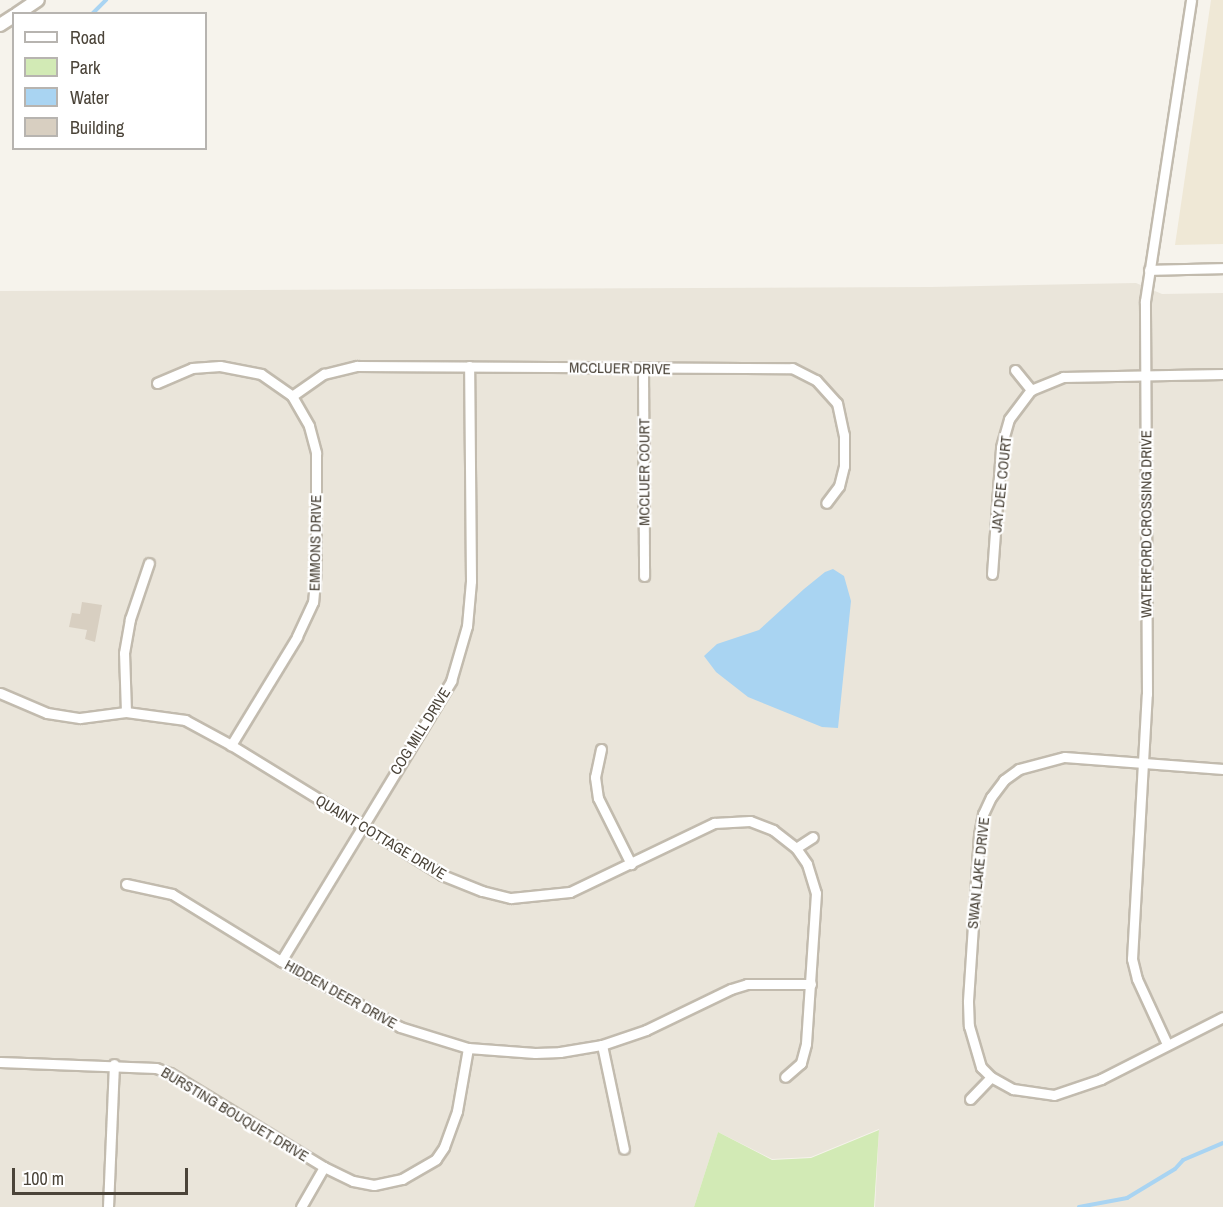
<!DOCTYPE html>
<html>
<head>
<meta charset="utf-8">
<style>
  body { margin:0 }
  #map { position:relative; width:1223px; height:1207px; overflow:hidden; background:#f6f3ec; font-family:"Archivo Narrow",sans-serif }
  div>[style] { position:absolute }
  [style*='--x'] { left:calc(var(--x)*1px); top:calc(var(--y)*1px); width:calc(var(--w)*1px); rotate:calc(var(--a)*1deg) }
  .residential>* { inset:0; background:#eae5da }
  .education>* { inset:0; background:#efe8d6 }
  .green>* { inset:0; background:#d2eab5 }
  .water>* { inset:0; background:#a9d4f2 }
  .stream>* { height:4px; margin:-2px; padding:0 2px; transform-origin:2px; border-radius:2px; background:#a9d4f2 }
  .building>* { inset:0; background:#d8cfc1 }
  .roads { filter:drop-shadow(2px 0 #c2bbae) drop-shadow(-2px 0 #c2bbae) drop-shadow(0 2px #c2bbae) drop-shadow(0 -2px #c2bbae) }
  .minor>* { height:9px; margin:-4.5px; padding:0 4.5px; transform-origin:4.5px; border-radius:4.5px; background:#fff }
  .tertiary>* { height:12px; margin:-6px; padding:0 6px; transform-origin:6px; border-radius:6px; background:#fff }
  span { translate:-50% -50%; white-space:nowrap; text-align:center; line-height:1.15; -webkit-text-stroke:4.5px #fff; paint-order:stroke }
  .street-label { font-size:15px; color:#4b4439 }
  .legend { position:absolute; left:12px; top:12px; width:195px; height:138px; box-sizing:border-box; background:#fff; border:2px solid #b7b4b0; margin:0; padding:8px 10px; list-style:none; font-size:18px; color:#4b4439 }
  .legend li { display:flex; align-items:center; gap:12px; height:30px }
  .legend b { width:30px; border:2px solid #b7b4b0 }
  .scale { position:absolute; left:12px; top:1168px; width:176px; height:27px; box-sizing:border-box; border:3px solid #4b4439; border-top:0; padding-left:8px; font-size:18px; line-height:21px; white-space:nowrap; color:#4b4439; -webkit-text-stroke:4px #fff; paint-order:stroke }
</style>
</head>
<body>
<div id="map">
  <div class="residential">
    <i style="clip-path:polygon(1136px 283px,1162px 294px,1223px 293px,1223px 1207px,875px 1207px,879px 1129px,811px 1157px,772px 1159px,718px 1132px,694px 1207px,0 1207px,0 291px,931px 287px)"></i>
  </div>
  <div class="education">
    <i style="clip-path:polygon(1211px 0,1223px 0,1223px 244px,1175px 245px)"></i>
  </div>
  <div class="green">
    <i style="clip-path:polygon(879px 1130px,874px 1207px,694px 1207px,718px 1132px,772px 1160px,811px 1158px)"></i>
  </div>
  <div class="water">
    <i style="clip-path:polygon(833px 569px,844px 576px,851px 601px,838px 728px,822px 727px,748px 697px,716px 672px,704px 656px,717px 644px,759px 630px,804px 589px,825px 572px)"></i>
  </div>
  <div class="stream">
    <i style="--x:92;--y:14;--w:20;--a:-45"></i>
    <i style="--x:1079;--y:1207;--w:49;--a:-10.6"></i>
    <i style="--x:1127;--y:1198;--w:56;--a:-31.1"></i>
    <i style="--x:1175;--y:1169;--w:12;--a:-48"></i>
    <i style="--x:1183;--y:1160;--w:43;--a:-23"></i>
  </div>
  <div class="building">
    <i style="clip-path:polygon(82px 602px,102px 605px,95px 642px,85px 639px,87px 630px,69px 627px,72px 613px,80px 614px)"></i>
  </div>
  <div class="roads">
    <div class="minor">
      <i style="--x:1149;--y:270;--w:74;--a:-1.5"></i>
      <i style="--x:643;--y:368;--w:208;--a:89.7"></i>
      <i style="--x:1015;--y:370;--w:26;--a:51"></i>
      <i style="--x:157;--y:383;--w:38;--a:-23"></i>
      <i style="--x:192;--y:368;--w:28;--a:-4"></i>
      <i style="--x:220;--y:366;--w:42;--a:11"></i>
      <i style="--x:261;--y:374;--w:38;--a:35"></i>
      <i style="--x:292;--y:396;--w:34;--a:60"></i>
      <i style="--x:309;--y:426;--w:28;--a:75"></i>
      <i style="--x:316;--y:453;--w:116;--a:90"></i>
      <i style="--x:316;--y:569;--w:33;--a:95"></i>
      <i style="--x:313;--y:602;--w:38;--a:115"></i>
      <i style="--x:297;--y:637;--w:127;--a:121.4"></i>
      <i style="--x:292;--y:396;--w:39;--a:-35"></i>
      <i style="--x:324;--y:374;--w:34;--a:-14"></i>
      <i style="--x:357;--y:366;--w:435;--a:0.3"></i>
      <i style="--x:792;--y:368;--w:27;--a:27"></i>
      <i style="--x:816;--y:380;--w:31;--a:48"></i>
      <i style="--x:837;--y:403;--w:33;--a:78"></i>
      <i style="--x:844;--y:435;--w:31;--a:90"></i>
      <i style="--x:844;--y:466;--w:21;--a:104"></i>
      <i style="--x:839;--y:486;--w:21;--a:127"></i>
      <i style="--x:992;--y:574;--w:127;--a:-85.9"></i>
      <i style="--x:1001;--y:447;--w:29;--a:-74"></i>
      <i style="--x:1009;--y:419;--w:36;--a:-53"></i>
      <i style="--x:1031;--y:390;--w:35;--a:-22"></i>
      <i style="--x:1063;--y:377;--w:160;--a:-1.1"></i>
      <i style="--x:0;--y:693;--w:51;--a:23.1"></i>
      <i style="--x:47;--y:713;--w:33;--a:9"></i>
      <i style="--x:80;--y:718;--w:46;--a:-7.4"></i>
      <i style="--x:126;--y:712;--w:60;--a:7.7"></i>
      <i style="--x:185;--y:720;--w:52;--a:28.5"></i>
      <i style="--x:231;--y:745;--w:248;--a:31.6"></i>
      <i style="--x:442;--y:875;--w:43;--a:21.8"></i>
      <i style="--x:482;--y:891;--w:30;--a:14"></i>
      <i style="--x:511;--y:898;--w:59;--a:-5.8"></i>
      <i style="--x:570;--y:892;--w:160;--a:-25.6"></i>
      <i style="--x:714;--y:823;--w:36;--a:-3"></i>
      <i style="--x:750;--y:821;--w:25;--a:21"></i>
      <i style="--x:773;--y:830;--w:29;--a:38"></i>
      <i style="--x:796;--y:848;--w:19;--a:55"></i>
      <i style="--x:807;--y:864;--w:30;--a:73"></i>
      <i style="--x:816;--y:893;--w:151;--a:93.8"></i>
      <i style="--x:806;--y:1044;--w:20;--a:105"></i>
      <i style="--x:801;--y:1063;--w:21;--a:139"></i>
      <i style="--x:126;--y:712;--w:59;--a:-91.9"></i>
      <i style="--x:124;--y:653;--w:35;--a:-80"></i>
      <i style="--x:130;--y:619;--w:59;--a:-71.3"></i>
      <i style="--x:601;--y:749;--w:29;--a:102"></i>
      <i style="--x:595;--y:777;--w:21;--a:82"></i>
      <i style="--x:598;--y:798;--w:74;--a:63.4"></i>
      <i style="--x:1223;--y:769;--w:159;--a:-175.7"></i>
      <i style="--x:1064;--y:757;--w:47;--a:165.1"></i>
      <i style="--x:1019;--y:769;--w:19;--a:144"></i>
      <i style="--x:1004;--y:780;--w:21;--a:127"></i>
      <i style="--x:991;--y:797;--w:19;--a:115"></i>
      <i style="--x:983;--y:814;--w:21;--a:101"></i>
      <i style="--x:979;--y:835;--w:167;--a:93.8"></i>
      <i style="--x:968;--y:1002;--w:24;--a:88"></i>
      <i style="--x:969;--y:1026;--w:43;--a:73.7"></i>
      <i style="--x:981;--y:1067;--w:14;--a:45"></i>
      <i style="--x:991;--y:1077;--w:25;--a:29"></i>
      <i style="--x:1013;--y:1089;--w:41;--a:8.3"></i>
      <i style="--x:1054;--y:1095;--w:50;--a:-18.8"></i>
      <i style="--x:1101;--y:1079;--w:137;--a:-26.9"></i>
      <i style="--x:796;--y:848;--w:20;--a:-33"></i>
      <i style="--x:126;--y:884;--w:47;--a:12.3"></i>
      <i style="--x:172;--y:894;--w:128;--a:31.6"></i>
      <i style="--x:281;--y:961;--w:136;--a:29"></i>
      <i style="--x:400;--y:1027;--w:71;--a:17.2"></i>
      <i style="--x:468;--y:1048;--w:67;--a:4.3"></i>
      <i style="--x:535;--y:1053;--w:25;--a:-2"></i>
      <i style="--x:560;--y:1052;--w:43;--a:-9.5"></i>
      <i style="--x:602;--y:1045;--w:46;--a:-18.8"></i>
      <i style="--x:646;--y:1030;--w:94;--a:-25.8"></i>
      <i style="--x:731;--y:989;--w:17;--a:-17"></i>
      <i style="--x:747;--y:984;--w:64;--a:0"></i>
      <i style="--x:281;--y:961;--w:328;--a:-58.7"></i>
      <i style="--x:451;--y:681;--w:57;--a:-73.8"></i>
      <i style="--x:467;--y:626;--w:45;--a:-84.9"></i>
      <i style="--x:471;--y:581;--w:215;--a:-90.5"></i>
      <i style="--x:1167;--y:1044;--w:72;--a:-114.8"></i>
      <i style="--x:1137;--y:979;--w:21;--a:-104"></i>
      <i style="--x:1132;--y:959;--w:265;--a:-86.8"></i>
      <i style="--x:1147;--y:694;--w:393;--a:-90.3"></i>
      <i style="--x:1145;--y:301;--w:304;--a:-81.3"></i>
      <i style="--x:602;--y:1045;--w:106;--a:78.1"></i>
      <i style="--x:0;--y:1062;--w:156;--a:2.2"></i>
      <i style="--x:156;--y:1068;--w:15;--a:20"></i>
      <i style="--x:170;--y:1073;--w:180;--a:31.4"></i>
      <i style="--x:324;--y:1167;--w:32;--a:26"></i>
      <i style="--x:353;--y:1181;--w:21;--a:11"></i>
      <i style="--x:374;--y:1185;--w:29;--a:-12"></i>
      <i style="--x:402;--y:1179;--w:39;--a:-30"></i>
      <i style="--x:436;--y:1159;--w:14;--a:-56"></i>
      <i style="--x:444;--y:1147;--w:38;--a:-70"></i>
      <i style="--x:457;--y:1111;--w:64;--a:-80.1"></i>
      <i style="--x:970;--y:1099;--w:30;--a:-46"></i>
      <i style="--x:108;--y:1207;--w:143;--a:-87.6"></i>
      <i style="--x:301;--y:1207;--w:46;--a:-60.1"></i>
    </div>
    <div class="tertiary">
      <i style="--x:17;--y:14;--w:25;--a:-34"></i>
      <i style="--x:0;--y:25;--w:17;--a:-33"></i>
    </div>
  </div>
  <div class="street-label">
    <span style="left:620px;top:368px;rotate:1deg">MCCLUER DRIVE</span>
    <span style="left:644px;top:472px;rotate:-90deg">MCCLUER COURT</span>
    <span style="left:1001px;top:484px;rotate:-84deg">JAY DEE COURT</span>
    <span style="left:1146px;top:524px;rotate:-90deg">WATERFORD CROSSING DRIVE</span>
    <span style="left:315px;top:543px;rotate:-89deg">EMMONS DRIVE</span>
    <span style="left:420px;top:731px;rotate:-58deg">COG MILL DRIVE</span>
    <span style="left:381px;top:837px;rotate:31deg">QUAINT COTTAGE DRIVE</span>
    <span style="left:978px;top:873px;rotate:-84deg">SWAN LAKE DRIVE</span>
    <span style="left:341px;top:994px;rotate:29deg">HIDDEN DEER DRIVE</span>
    <span style="left:235px;top:1114px;rotate:31deg">BURSTING BOUQUET DRIVE</span>
  </div>
  <ul class="legend">
  <li><b style="height:8px;background:#fff"></b>Road</li>
  <li><b style="height:16px;background:#d2eab5"></b>Park</li>
  <li><b style="height:16px;background:#a9d4f2"></b>Water</li>
  <li><b style="height:16px;background:#d8cfc1"></b>Building</li>
  </ul>
  <div class="scale">100 m</div>
</div>
</body>
</html>
